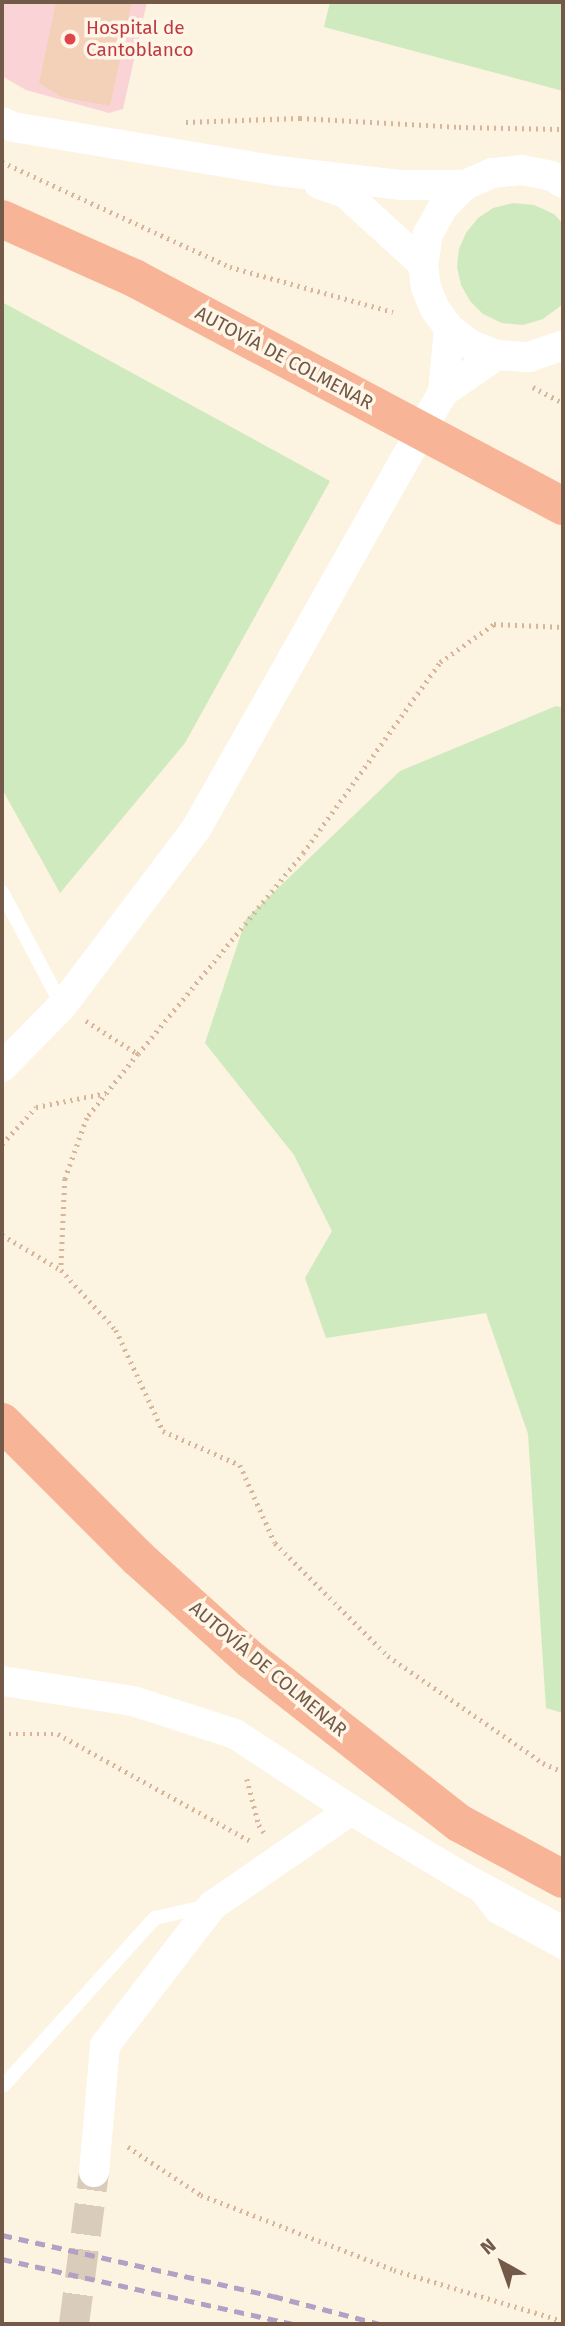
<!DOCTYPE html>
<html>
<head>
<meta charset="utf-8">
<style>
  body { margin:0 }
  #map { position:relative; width:565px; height:2326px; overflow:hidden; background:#fcf3e0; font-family:"Fira Sans",sans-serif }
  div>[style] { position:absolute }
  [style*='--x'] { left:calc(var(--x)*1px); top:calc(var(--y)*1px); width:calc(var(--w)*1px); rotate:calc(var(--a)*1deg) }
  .medical>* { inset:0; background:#fad3d6 }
  .green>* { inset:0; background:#cfeabf }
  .building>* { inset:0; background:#f2d1b8 }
  .minor-tunnel>* { height:30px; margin-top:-15px; transform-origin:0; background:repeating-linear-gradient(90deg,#daccba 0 30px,transparent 0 45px) }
  .path>* { height:4.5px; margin-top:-2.25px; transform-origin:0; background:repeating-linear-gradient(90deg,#d6b59b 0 2px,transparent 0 7px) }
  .service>* { height:14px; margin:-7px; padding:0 7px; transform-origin:7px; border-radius:7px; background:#fff }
  .minor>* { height:30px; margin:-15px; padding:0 15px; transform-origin:15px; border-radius:15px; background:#fff }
  .motorway>* { height:38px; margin:-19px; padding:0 19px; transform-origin:19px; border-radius:19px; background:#f8b496 }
  .rail>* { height:5px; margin-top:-2.5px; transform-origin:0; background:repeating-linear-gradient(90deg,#b5a0c5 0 10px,transparent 0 17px) }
  .dots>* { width:19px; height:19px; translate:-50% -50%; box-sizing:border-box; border:4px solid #fff6e7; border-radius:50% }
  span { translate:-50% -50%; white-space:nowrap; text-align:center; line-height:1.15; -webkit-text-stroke:7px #fff6e7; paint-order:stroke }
  .health-label { font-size:19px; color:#be3a42 }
  .left { translate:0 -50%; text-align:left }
  .street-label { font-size:19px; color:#735947 }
  .frame { position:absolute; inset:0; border:4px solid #735947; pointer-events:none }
  .north { position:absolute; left:467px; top:2228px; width:70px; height:70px; -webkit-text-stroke:5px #fff6e7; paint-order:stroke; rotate:320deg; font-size:19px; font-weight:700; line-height:28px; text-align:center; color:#735947 }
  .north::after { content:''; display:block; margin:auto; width:24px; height:32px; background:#735947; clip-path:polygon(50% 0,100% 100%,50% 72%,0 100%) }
</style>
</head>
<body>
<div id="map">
  <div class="medical">
    <i style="clip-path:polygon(2px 2px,147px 2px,123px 109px,109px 113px,26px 90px,2px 76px)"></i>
  </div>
  <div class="green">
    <i style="clip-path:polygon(330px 2px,563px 2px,563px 91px,324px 27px)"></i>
    <i style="clip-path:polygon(513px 203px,534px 205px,554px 214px,563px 224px,563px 304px,543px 319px,523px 325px,502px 323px,483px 314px,470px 301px,461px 285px,457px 267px,459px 249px,466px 233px,478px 218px,493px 208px)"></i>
    <i style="clip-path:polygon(2px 302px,330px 481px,185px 743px,60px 893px,2px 789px)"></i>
    <i style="clip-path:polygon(556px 706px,563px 708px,563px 1713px,546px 1708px,528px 1434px,486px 1313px,326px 1338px,305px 1278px,332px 1231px,294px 1155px,205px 1043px,246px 919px,400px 771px)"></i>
  </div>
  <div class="building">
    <i style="clip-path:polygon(56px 2px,132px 2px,110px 106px,61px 97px,39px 83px)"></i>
  </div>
  <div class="minor-tunnel">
    <i style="--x:74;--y:2324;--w:153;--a:-82.5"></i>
  </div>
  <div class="path">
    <i style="--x:186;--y:122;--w:114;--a:-2"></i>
    <i style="--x:300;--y:118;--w:159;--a:3.2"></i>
    <i style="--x:459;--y:127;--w:104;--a:1.1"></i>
    <i style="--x:2;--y:162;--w:251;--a:24.7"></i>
    <i style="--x:230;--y:267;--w:169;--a:15.4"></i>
    <i style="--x:533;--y:387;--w:34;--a:28"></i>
    <i style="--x:86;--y:1021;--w:62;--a:32.4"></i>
    <i style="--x:138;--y:1054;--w:260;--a:-50.6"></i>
    <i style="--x:303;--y:853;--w:235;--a:-54.3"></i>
    <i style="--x:440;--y:662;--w:66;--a:-35.1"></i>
    <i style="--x:494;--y:624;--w:69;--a:2.5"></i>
    <i style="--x:138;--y:1054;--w:82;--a:128.6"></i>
    <i style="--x:87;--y:1118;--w:65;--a:109.8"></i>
    <i style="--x:65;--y:1179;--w:91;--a:92.5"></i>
    <i style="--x:61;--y:1270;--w:81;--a:47.5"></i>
    <i style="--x:116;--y:1330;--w:111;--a:65"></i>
    <i style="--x:163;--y:1431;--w:84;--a:23.8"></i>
    <i style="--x:240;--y:1465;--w:85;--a:65.8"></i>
    <i style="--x:275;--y:1543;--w:160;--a:45"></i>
    <i style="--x:388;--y:1656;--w:188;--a:34.6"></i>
    <i style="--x:543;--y:1763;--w:22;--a:24"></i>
    <i style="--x:2;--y:1144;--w:50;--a:-47.4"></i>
    <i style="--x:36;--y:1107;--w:71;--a:-11.3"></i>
    <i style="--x:2;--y:1235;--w:69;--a:30.7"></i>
    <i style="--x:2;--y:1734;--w:56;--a:0"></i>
    <i style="--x:58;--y:1734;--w:222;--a:29.1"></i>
    <i style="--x:247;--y:1779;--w:48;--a:75.4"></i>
    <i style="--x:259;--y:1825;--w:9;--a:58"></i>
    <i style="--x:128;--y:2147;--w:87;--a:33.3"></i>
    <i style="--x:201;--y:2195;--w:207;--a:21.2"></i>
    <i style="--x:394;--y:2270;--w:177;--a:16.8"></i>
  </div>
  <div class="service">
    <i style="--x:2;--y:892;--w:129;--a:62.2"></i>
    <i style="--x:476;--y:1893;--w:28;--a:52"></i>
    <i style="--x:493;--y:1915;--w:80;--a:28.5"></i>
    <i style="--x:4;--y:2085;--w:225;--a:-47.9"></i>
    <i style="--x:155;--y:1918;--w:54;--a:-12.8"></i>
  </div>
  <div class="minor">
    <i style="--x:2;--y:122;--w:12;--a:24"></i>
    <i style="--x:13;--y:127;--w:269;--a:9.4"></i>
    <i style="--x:278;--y:171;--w:123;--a:6.5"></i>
    <i style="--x:400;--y:185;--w:65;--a:0"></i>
    <i style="--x:563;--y:183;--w:13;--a:-148"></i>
    <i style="--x:552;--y:176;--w:31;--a:-169"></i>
    <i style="--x:522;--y:170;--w:30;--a:174"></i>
    <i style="--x:492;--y:173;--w:30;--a:156"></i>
    <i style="--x:465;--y:185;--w:31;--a:135"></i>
    <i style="--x:443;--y:207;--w:31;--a:119"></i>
    <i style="--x:428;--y:234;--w:30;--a:99"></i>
    <i style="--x:423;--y:264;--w:24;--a:83"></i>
    <i style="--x:426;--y:288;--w:23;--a:67"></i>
    <i style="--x:435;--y:309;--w:24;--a:54"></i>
    <i style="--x:449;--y:328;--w:28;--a:38"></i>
    <i style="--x:471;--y:345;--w:28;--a:21"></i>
    <i style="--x:497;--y:355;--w:32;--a:4"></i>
    <i style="--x:529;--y:357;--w:36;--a:-19"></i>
    <i style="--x:319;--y:184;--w:28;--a:19"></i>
    <i style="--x:345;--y:193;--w:105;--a:42.3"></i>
    <i style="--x:443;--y:392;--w:65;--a:-34.4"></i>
    <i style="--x:2;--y:1067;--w:86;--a:-45.5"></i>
    <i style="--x:62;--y:1006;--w:222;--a:-52.9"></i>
    <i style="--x:196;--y:829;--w:502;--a:-60.52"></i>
    <i style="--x:443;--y:392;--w:64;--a:-84.6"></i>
    <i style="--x:2;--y:1681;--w:133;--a:8.7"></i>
    <i style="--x:133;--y:1701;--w:107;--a:17.9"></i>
    <i style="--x:235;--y:1734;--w:139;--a:33.2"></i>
    <i style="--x:351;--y:1810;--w:132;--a:31"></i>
    <i style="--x:464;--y:1878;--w:112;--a:28.2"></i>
    <i style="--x:94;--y:2172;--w:127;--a:-85"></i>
    <i style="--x:105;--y:2045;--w:177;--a:-52.4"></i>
    <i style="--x:213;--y:1905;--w:168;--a:-34.5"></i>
  </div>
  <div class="motorway">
    <i style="--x:2;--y:219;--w:145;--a:24.1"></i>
    <i style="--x:134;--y:278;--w:486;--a:28"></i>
    <i style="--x:2;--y:1422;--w:192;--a:45"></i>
    <i style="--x:138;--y:1558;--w:152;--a:42.1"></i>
    <i style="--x:251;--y:1660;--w:264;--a:38.1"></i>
    <i style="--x:459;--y:1823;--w:118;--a:28.3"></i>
  </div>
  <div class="rail">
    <i style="--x:2;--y:2235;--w:278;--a:12.7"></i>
    <i style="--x:273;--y:2296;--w:111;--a:14.7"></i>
    <i style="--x:2;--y:2259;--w:297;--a:12.6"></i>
  </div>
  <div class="dots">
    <i style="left:70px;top:39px;background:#e0444e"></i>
  </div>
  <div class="health-label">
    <span class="left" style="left:86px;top:39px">Hospital de<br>Cantoblanco</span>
  </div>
  <div class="street-label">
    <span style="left:284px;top:358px;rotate:28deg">AUTOVÍA DE COLMENAR</span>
    <span style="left:268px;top:1669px;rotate:40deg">AUTOVÍA DE COLMENAR</span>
  </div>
  <div class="frame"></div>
  <div class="north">N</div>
</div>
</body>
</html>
